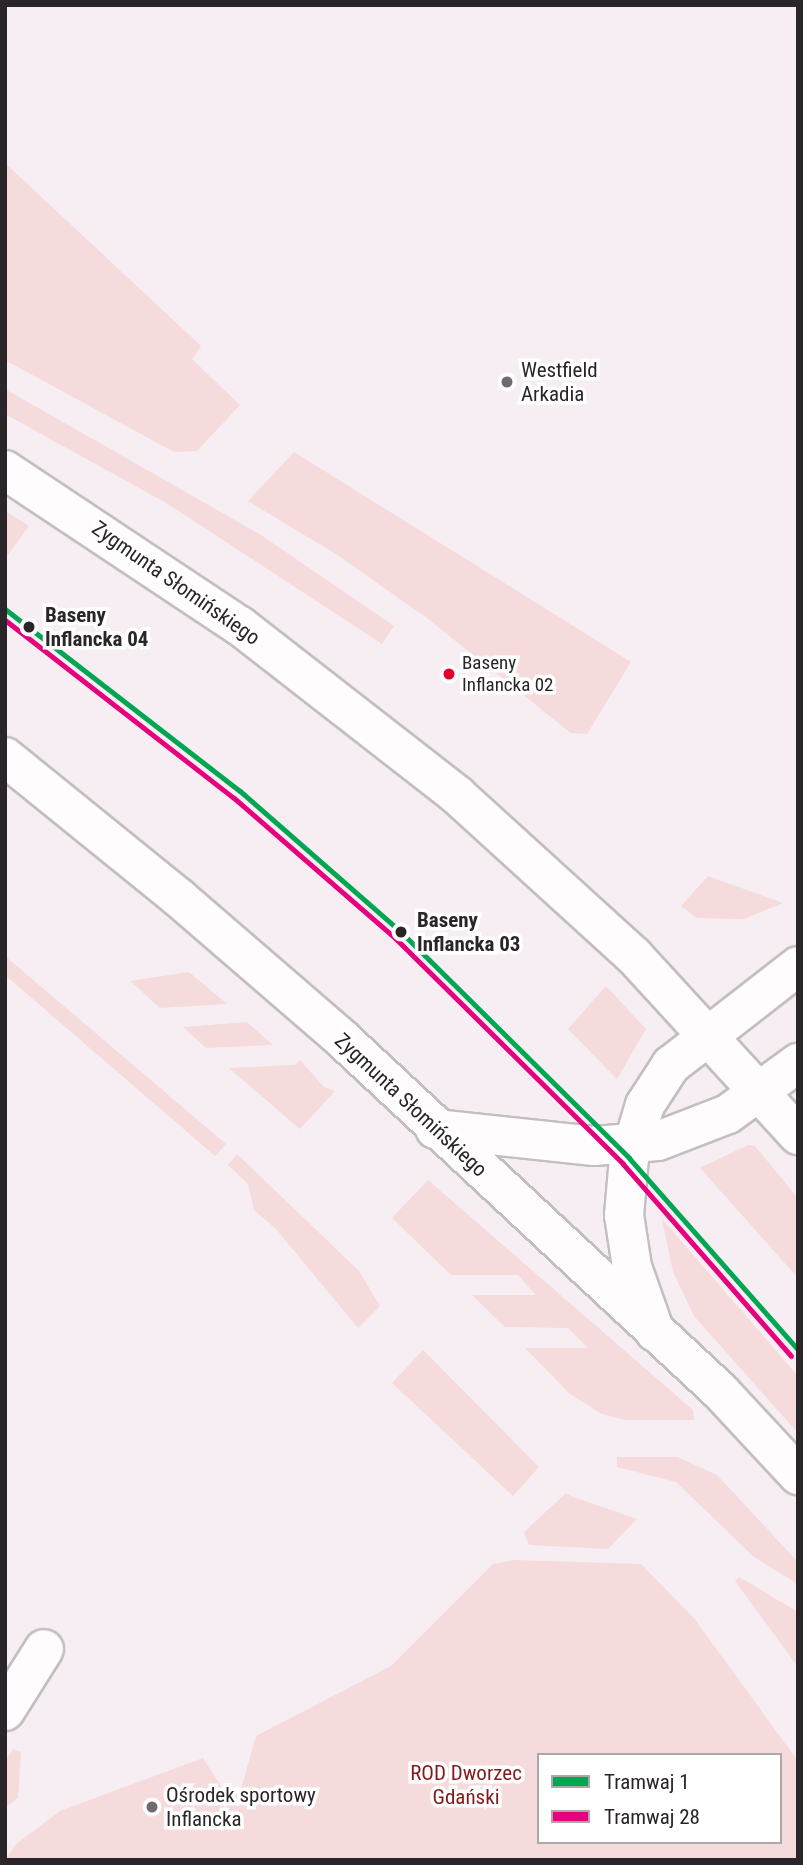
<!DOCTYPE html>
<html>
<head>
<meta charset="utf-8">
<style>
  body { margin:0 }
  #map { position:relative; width:803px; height:1865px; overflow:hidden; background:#f6eef2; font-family:"Roboto Condensed",sans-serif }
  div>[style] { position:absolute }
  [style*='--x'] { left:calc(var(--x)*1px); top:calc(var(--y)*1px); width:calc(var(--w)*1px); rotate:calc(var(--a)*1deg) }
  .green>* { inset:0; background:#f5dbdb }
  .roads { filter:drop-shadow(2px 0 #c3bec0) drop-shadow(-2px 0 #c3bec0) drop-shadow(0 2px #c3bec0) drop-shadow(0 -2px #c3bec0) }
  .minor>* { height:38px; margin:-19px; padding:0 19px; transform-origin:19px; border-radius:19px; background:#fefcfd }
  .secondary>* { height:38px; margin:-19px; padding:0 19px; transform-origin:19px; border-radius:19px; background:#fefcfd }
  .tram-1>* { height:5px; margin:-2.5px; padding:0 2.5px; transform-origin:2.5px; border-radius:2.5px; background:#00a651 }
  .tram-2>* { height:5px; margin:-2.5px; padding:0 2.5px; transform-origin:2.5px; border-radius:2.5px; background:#e5007d }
  .dots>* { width:19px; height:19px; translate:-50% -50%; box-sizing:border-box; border:4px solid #fff; border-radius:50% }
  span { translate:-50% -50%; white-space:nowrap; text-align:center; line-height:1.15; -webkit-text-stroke:7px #fff; paint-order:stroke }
  .bus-label { font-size:19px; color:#2a2528 }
  .left { translate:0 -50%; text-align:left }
  .poi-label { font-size:21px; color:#2a2528 }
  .street-label { font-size:21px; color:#2a2528 }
  .stop-label { font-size:21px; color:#2a2528; font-weight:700 }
  .park-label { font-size:21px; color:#84181a }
  .frame { position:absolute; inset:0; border:7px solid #2a2528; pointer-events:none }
  .legend { position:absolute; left:537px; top:1753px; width:245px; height:91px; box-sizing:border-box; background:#fff; border:2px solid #aaa8a9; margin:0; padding:9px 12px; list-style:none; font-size:21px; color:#2a2528 }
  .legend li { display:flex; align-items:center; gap:14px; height:35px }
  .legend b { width:35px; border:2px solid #aaa8a9 }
</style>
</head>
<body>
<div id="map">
  <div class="green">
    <i style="clip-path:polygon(5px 163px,201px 346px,192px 359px,240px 405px,197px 451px,174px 452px,5px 360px)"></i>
    <i style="clip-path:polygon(5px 389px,261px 535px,394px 626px,382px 644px,168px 504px,5px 414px)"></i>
    <i style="clip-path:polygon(294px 452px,631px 662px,587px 734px,571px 733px,428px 619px,339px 556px,248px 501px)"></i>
    <i style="clip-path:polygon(5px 511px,29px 526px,8px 555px,5px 553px)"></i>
    <i style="clip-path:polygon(708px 876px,783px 903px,744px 919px,697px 918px,681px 906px)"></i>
    <i style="clip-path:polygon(5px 956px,226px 1144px,215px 1156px,5px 975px)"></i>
    <i style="clip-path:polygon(189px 972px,227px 1004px,160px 1008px,130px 981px)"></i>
    <i style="clip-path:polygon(606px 986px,646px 1029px,617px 1079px,568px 1029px)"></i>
    <i style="clip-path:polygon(247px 1022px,273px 1045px,206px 1048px,183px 1027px)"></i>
    <i style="clip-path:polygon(300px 1060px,324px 1087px,335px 1091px,300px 1129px,229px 1068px,295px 1065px)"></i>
    <i style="clip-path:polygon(748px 1145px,755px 1146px,798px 1198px,798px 1278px,700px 1168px)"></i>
    <i style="clip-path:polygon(237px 1154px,359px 1271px,380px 1306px,358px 1328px,276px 1229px,254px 1210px,248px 1184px,228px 1165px)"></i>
    <i style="clip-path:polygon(428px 1180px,693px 1410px,694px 1420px,626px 1420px,602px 1414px,570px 1394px,525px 1348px,588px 1348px,568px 1328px,505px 1327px,472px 1295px,536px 1295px,518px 1275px,451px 1275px,392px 1218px)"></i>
    <i style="clip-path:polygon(662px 1219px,798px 1376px,798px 1433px,694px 1316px,673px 1272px)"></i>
    <i style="clip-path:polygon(423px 1350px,539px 1467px,513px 1496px,392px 1383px)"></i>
    <i style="clip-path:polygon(617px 1457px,677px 1457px,717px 1475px,798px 1562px,798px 1584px,754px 1557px,676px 1482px,617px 1467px)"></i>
    <i style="clip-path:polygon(566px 1493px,573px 1497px,637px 1519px,608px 1549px,529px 1545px,524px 1532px)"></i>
    <i style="clip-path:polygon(evenodd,514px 1560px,641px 1564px,693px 1617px,798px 1761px,798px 1860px,5px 1860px,16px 1844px,60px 1811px,203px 1758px,229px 1799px,241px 1789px,256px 1736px,391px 1666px,493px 1564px,514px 1560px,539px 1755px,780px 1755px,780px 1842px,539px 1842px,539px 1755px)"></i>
    <i style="clip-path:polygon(739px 1577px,798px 1612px,798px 1667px,735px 1581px)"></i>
    <i style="clip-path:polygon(13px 1749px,21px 1752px,18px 1798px,5px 1808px,5px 1762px)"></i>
  </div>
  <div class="roads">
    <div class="minor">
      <i style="--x:435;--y:1129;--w:160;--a:6.1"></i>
      <i style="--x:594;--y:1146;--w:64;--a:-4.5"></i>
      <i style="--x:658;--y:1141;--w:75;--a:-21.1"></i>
      <i style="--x:728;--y:1114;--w:87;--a:-36.1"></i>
      <i style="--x:655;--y:1332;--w:69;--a:-109.5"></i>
      <i style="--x:632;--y:1267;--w:53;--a:-98.7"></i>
      <i style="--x:624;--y:1215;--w:57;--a:-85"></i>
      <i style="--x:629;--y:1158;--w:55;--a:-73.2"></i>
      <i style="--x:645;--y:1105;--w:48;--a:-57"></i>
      <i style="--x:671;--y:1065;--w:161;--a:-37.9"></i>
      <i style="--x:5;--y:1711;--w:73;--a:-57.8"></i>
    </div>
    <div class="secondary">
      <i style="--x:5;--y:470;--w:282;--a:33.6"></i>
      <i style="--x:240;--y:626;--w:275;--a:37.9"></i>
      <i style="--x:457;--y:795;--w:239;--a:42.3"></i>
      <i style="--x:634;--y:956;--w:243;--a:47.5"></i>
      <i style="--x:5;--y:757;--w:223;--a:39"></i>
      <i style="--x:178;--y:897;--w:213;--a:40.8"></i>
      <i style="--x:339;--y:1036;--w:521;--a:42.98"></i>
      <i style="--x:720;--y:1391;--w:115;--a:47.1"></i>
    </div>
  </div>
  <div class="tram-1">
    <i style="--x:5;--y:609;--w:297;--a:37.8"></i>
    <i style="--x:240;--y:791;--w:214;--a:41.2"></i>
    <i style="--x:401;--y:932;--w:321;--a:44.7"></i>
    <i style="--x:629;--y:1158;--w:256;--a:48.6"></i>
  </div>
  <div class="tram-2">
    <i style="--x:5;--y:620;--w:290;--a:37.9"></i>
    <i style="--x:234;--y:798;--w:213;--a:41"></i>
    <i style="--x:395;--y:938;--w:321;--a:44.7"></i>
    <i style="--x:623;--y:1164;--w:255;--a:48.8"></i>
  </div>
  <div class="dots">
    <i style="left:507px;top:382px;background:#716b6f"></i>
    <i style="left:29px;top:627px;background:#2a2528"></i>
    <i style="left:449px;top:674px;background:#e4002b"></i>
    <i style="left:401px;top:932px;background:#2a2528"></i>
    <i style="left:152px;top:1807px;background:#716b6f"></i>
  </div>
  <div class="bus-label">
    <span class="left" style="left:462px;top:674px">Baseny<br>Inflancka 02</span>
  </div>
  <div class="poi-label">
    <span class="left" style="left:521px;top:382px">Westfield<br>Arkadia</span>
    <span class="left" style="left:166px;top:1807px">Ośrodek sportowy<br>Inflancka</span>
  </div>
  <div class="street-label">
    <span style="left:176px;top:583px;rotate:35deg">Zygmunta Słomińskiego</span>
    <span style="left:411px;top:1105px;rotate:43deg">Zygmunta Słomińskiego</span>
  </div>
  <div class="stop-label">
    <span class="left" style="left:45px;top:627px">Baseny<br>Inflancka 04</span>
    <span class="left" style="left:417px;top:932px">Baseny<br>Inflancka 03</span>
  </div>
  <div class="park-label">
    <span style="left:466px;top:1785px">ROD Dworzec<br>Gdański</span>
  </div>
  <div class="frame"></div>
  <ul class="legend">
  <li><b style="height:9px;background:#00a651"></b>Tramwaj 1</li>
  <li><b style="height:9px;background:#e5007d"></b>Tramwaj 28</li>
  </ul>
</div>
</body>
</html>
